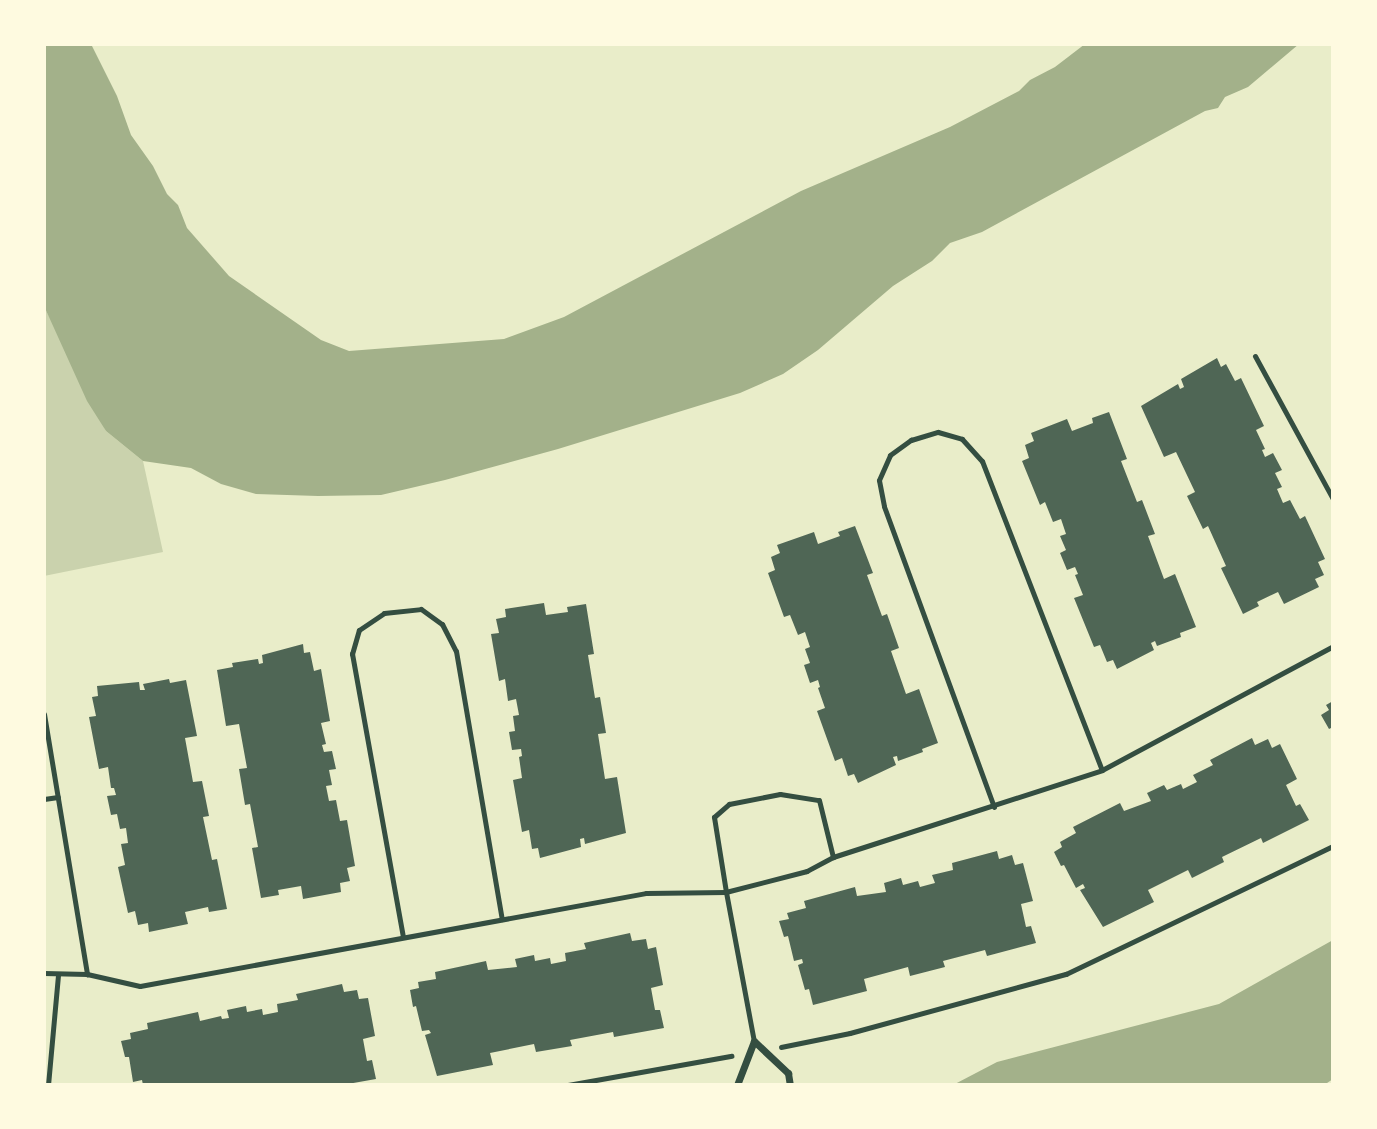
<!DOCTYPE html>
<html>
<head>
<meta charset="utf-8">
<style>
  body { margin:0 }
  #map { position:relative; width:1377px; height:1129px; overflow:hidden; background:#e9edc9; font-family:"Asap Condensed",sans-serif }
  div>[style] { position:absolute }
  [style*='--x'] { left:calc(var(--x)*1px); top:calc(var(--y)*1px); width:calc(var(--w)*1px); rotate:calc(var(--a)*1deg) }
  .green>* { inset:0; background:#cad2ad }
  .water>* { inset:0; background:#a3b18a }
  .building>* { inset:0; background:#4f6655 }
  .path>* { height:4.5px; margin:-2.25px; padding:0 2.25px; transform-origin:2.25px; border-radius:2.25px; background:#344e41 }
  .service>* { height:5px; margin:-2.5px; padding:0 2.5px; transform-origin:2.5px; border-radius:2.5px; background:#344e41 }
  .minor>* { height:7px; margin:-3.5px; padding:0 3.5px; transform-origin:3.5px; border-radius:3.5px; background:#344e41 }
  span { translate:-50% -50%; white-space:nowrap; text-align:center; line-height:1.15; -webkit-text-stroke:7px #fefae0; paint-order:stroke }
  .frame { position:absolute; inset:0; border:46px solid #fefae0; pointer-events:none }
</style>
</head>
<body>
<div id="map">
  <div class="green">
    <i style="clip-path:polygon(44px 306px,106px 431px,143px 461px,163px 552px,44px 576px)"></i>
  </div>
  <div class="water">
    <i style="clip-path:polygon(44px 44px,91px 44px,117px 96px,131px 135px,153px 166px,167px 194px,178px 205px,187px 228px,229px 276px,321px 340px,349px 351px,504px 339px,564px 317px,801px 191px,950px 127px,1019px 91px,1030px 80px,1055px 67px,1085px 44px,1299px 44px,1248px 87px,1225px 97px,1218px 108px,1205px 111px,982px 232px,950px 243px,932px 261px,893px 286px,818px 350px,783px 374px,740px 393px,558px 449px,445px 480px,381px 495px,318px 496px,256px 494px,221px 484px,191px 468px,143px 461px,106px 431px,87px 401px,44px 306px)"></i>
    <i style="clip-path:polygon(1333px 940px,1333px 1079px,1324px 1085px,953px 1085px,997px 1062px,1219px 1004px)"></i>
  </div>
  <div class="building">
    <i style="clip-path:polygon(1217px 358px,1221px 367px,1226px 364px,1235px 381px,1241px 378px,1264px 426px,1256px 430px,1265px 449px,1262px 450px,1265px 457px,1273px 453px,1282px 470px,1275px 473px,1282px 487px,1277px 489px,1283px 503px,1290px 500px,1300px 519px,1305px 516px,1325px 559px,1318px 562px,1324px 575px,1315px 579px,1319px 587px,1284px 604px,1278px 592px,1257px 602px,1259px 606px,1243px 614px,1221px 568px,1226px 566px,1208px 526px,1203px 529px,1187px 496px,1195px 492px,1176px 452px,1164px 457px,1141px 406px,1178px 384px,1180px 389px,1184px 387px,1181px 379px)"></i>
    <i style="clip-path:polygon(1109px 412px,1127px 459px,1121px 461px,1137px 502px,1142px 500px,1155px 534px,1148px 536px,1164px 579px,1175px 574px,1196px 627px,1180px 633px,1181px 637px,1157px 646px,1155px 641px,1151px 643px,1154px 650px,1117px 669px,1113px 660px,1107px 662px,1100px 645px,1094px 647px,1074px 598px,1083px 595px,1075px 575px,1078px 574px,1075px 567px,1067px 570px,1060px 553px,1066px 550px,1060px 536px,1066px 534px,1061px 519px,1053px 522px,1045px 502px,1040px 505px,1022px 461px,1029px 458px,1025px 445px,1034px 441px,1031px 433px,1067px 419px,1072px 431px,1093px 423px,1092px 418px)"></i>
    <i style="clip-path:polygon(855px 526px,873px 573px,867px 575px,882px 616px,887px 614px,899px 648px,891px 651px,906px 694px,919px 689px,938px 743px,922px 749px,923px 752px,898px 761px,897px 756px,893px 757px,896px 765px,858px 783px,854px 774px,848px 776px,842px 758px,835px 761px,817px 711px,825px 708px,818px 688px,820px 687px,818px 680px,810px 683px,804px 665px,810px 663px,805px 649px,810px 647px,805px 632px,798px 635px,790px 615px,784px 617px,768px 573px,775px 570px,771px 557px,780px 553px,777px 545px,814px 532px,818px 544px,840px 536px,838px 532px)"></i>
    <i style="clip-path:polygon(544px 603px,546px 615px,568px 612px,567px 607px,586px 604px,594px 654px,588px 655px,595px 698px,600px 697px,606px 733px,598px 734px,605px 779px,617px 777px,626px 833px,585px 844px,584px 838px,580px 839px,581px 847px,540px 858px,538px 848px,532px 849px,529px 830px,522px 832px,513px 780px,522px 778px,519px 757px,522px 756px,521px 749px,512px 750px,509px 732px,515px 731px,513px 716px,519px 715px,516px 699px,508px 701px,505px 679px,499px 681px,491px 634px,499px 633px,496px 619px,506px 617px,505px 609px)"></i>
    <i style="clip-path:polygon(303px 644px,304px 653px,310px 652px,314px 671px,321px 669px,330px 721px,321px 723px,326px 744px,322px 745px,324px 752px,332px 751px,336px 769px,329px 770px,332px 785px,326px 786px,329px 801px,336px 800px,340px 821px,347px 820px,355px 866px,347px 868px,350px 881px,340px 883px,341px 892px,303px 899px,301px 886px,278px 890px,279px 895px,261px 898px,252px 848px,258px 847px,250px 804px,245px 805px,239px 769px,247px 768px,239px 724px,226px 726px,217px 670px,233px 667px,232px 663px,258px 659px,259px 664px,263px 663px,262px 655px)"></i>
    <i style="clip-path:polygon(169px 679px,170px 683px,186px 680px,197px 736px,185px 738px,193px 782px,202px 781px,209px 816px,203px 817px,212px 860px,217px 859px,227px 909px,209px 912px,208px 907px,185px 912px,188px 924px,149px 932px,148px 923px,138px 925px,135px 911px,128px 913px,118px 867px,125px 865px,121px 844px,128px 843px,126px 828px,120px 829px,117px 814px,111px 815px,107px 796px,116px 795px,114px 788px,111px 788px,108px 767px,99px 769px,89px 717px,96px 716px,92px 697px,98px 696px,97px 686px,139px 682px,140px 690px,145px 690px,143px 684px)"></i>
    <i style="clip-path:polygon(1333px 701px,1333px 727px,1329px 729px,1321px 715px,1329px 710px,1326px 705px)"></i>
    <i style="clip-path:polygon(1252px 738px,1255px 745px,1268px 739px,1272px 748px,1280px 744px,1297px 779px,1286px 785px,1296px 806px,1300px 804px,1309px 820px,1263px 843px,1261px 838px,1222px 857px,1224px 862px,1192px 878px,1188px 870px,1148px 890px,1154px 902px,1103px 927px,1080px 890px,1085px 888px,1083px 884px,1076px 888px,1064px 865px,1061px 866px,1054px 852px,1062px 847px,1060px 842px,1076px 833px,1073px 827px,1120px 803px,1124px 811px,1151px 801px,1147px 793px,1164px 785px,1167px 790px,1181px 784px,1183px 789px,1197px 782px,1193px 775px,1213px 765px,1210px 760px)"></i>
    <i style="clip-path:polygon(997px 851px,999px 859px,1012px 855px,1015px 865px,1023px 863px,1033px 901px,1021px 904px,1026px 927px,1031px 926px,1036px 943px,987px 956px,985px 950px,943px 961px,945px 967px,910px 976px,908px 967px,864px 979px,867px 991px,813px 1005px,809px 989px,805px 990px,798px 965px,803px 963px,802px 959px,794px 961px,788px 936px,784px 937px,779px 921px,789px 919px,787px 913px,806px 908px,804px 901px,855px 887px,857px 896px,886px 892px,884px 883px,901px 878px,903px 885px,918px 881px,920px 887px,935px 883px,932px 875px,953px 870px,952px 863px)"></i>
    <i style="clip-path:polygon(630px 933px,632px 941px,646px 939px,648px 949px,656px 947px,663px 985px,651px 988px,655px 1010px,660px 1010px,664px 1028px,614px 1037px,613px 1032px,570px 1040px,572px 1046px,536px 1052px,534px 1044px,490px 1053px,493px 1065px,437px 1076px,425px 1035px,431px 1033px,429px 1030px,422px 1031px,416px 1006px,413px 1007px,410px 990px,419px 988px,418px 982px,436px 979px,435px 972px,486px 961px,488px 970px,517px 967px,515px 959px,534px 955px,535px 961px,550px 958px,551px 964px,566px 961px,565px 953px,586px 949px,584px 943px)"></i>
    <i style="clip-path:polygon(342px 984px,344px 992px,357px 990px,359px 999px,368px 998px,375px 1036px,363px 1039px,367px 1061px,372px 1060px,376px 1079px,342px 1085px,325px 1083px,143px 1085px,142px 1080px,133px 1082px,129px 1057px,125px 1057px,121px 1041px,131px 1039px,130px 1033px,148px 1029px,147px 1023px,198px 1012px,200px 1021px,221px 1016px,222px 1019px,229px 1018px,227px 1010px,246px 1006px,247px 1012px,262px 1009px,263px 1015px,278px 1012px,277px 1004px,298px 1000px,296px 994px)"></i>
  </div>
  <div class="path">
    <i style="--x:781;--y:1047;--w:70;--a:-11.5"></i>
    <i style="--x:850;--y:1033;--w:224;--a:-15.3"></i>
    <i style="--x:1066;--y:974;--w:296;--a:-25.6"></i>
    <i style="--x:568;--y:1085;--w:166;--a:-10.1"></i>
  </div>
  <div class="service">
    <i style="--x:1255;--y:356;--w:163;--a:61.4"></i>
    <i style="--x:44;--y:714;--w:264;--a:80.6"></i>
    <i style="--x:87;--y:974;--w:43;--a:-178.7"></i>
    <i style="--x:44;--y:799;--w:14;--a:-8"></i>
    <i style="--x:994;--y:807;--w:320;--a:-110.1"></i>
    <i style="--x:884;--y:506;--w:26;--a:-101"></i>
    <i style="--x:879;--y:480;--w:27;--a:-66"></i>
    <i style="--x:890;--y:455;--w:26;--a:-36"></i>
    <i style="--x:911;--y:440;--w:28;--a:-17"></i>
    <i style="--x:938;--y:432;--w:25;--a:16"></i>
    <i style="--x:962;--y:439;--w:30;--a:48"></i>
    <i style="--x:982;--y:461;--w:331;--a:68.8"></i>
    <i style="--x:833;--y:857;--w:283;--a:-17.9"></i>
    <i style="--x:1102;--y:770;--w:262;--a:-28.2"></i>
    <i style="--x:403;--y:937;--w:288;--a:-100.2"></i>
    <i style="--x:352;--y:654;--w:25;--a:-74"></i>
    <i style="--x:359;--y:630;--w:30;--a:-34"></i>
    <i style="--x:384;--y:613;--w:37;--a:-6"></i>
    <i style="--x:421;--y:609;--w:26;--a:36"></i>
    <i style="--x:442;--y:624;--w:30;--a:63"></i>
    <i style="--x:456;--y:651;--w:272;--a:80.3"></i>
    <i style="--x:87;--y:974;--w:54;--a:12.8"></i>
    <i style="--x:140;--y:986;--w:514;--a:-10.41"></i>
    <i style="--x:646;--y:893;--w:80;--a:-0.7"></i>
    <i style="--x:726;--y:892;--w:76;--a:-99.1"></i>
    <i style="--x:714;--y:817;--w:20;--a:-41"></i>
    <i style="--x:729;--y:804;--w:52;--a:-11.1"></i>
    <i style="--x:780;--y:794;--w:39;--a:9"></i>
    <i style="--x:819;--y:800;--w:59;--a:76.2"></i>
    <i style="--x:833;--y:857;--w:30;--a:152"></i>
    <i style="--x:807;--y:871;--w:84;--a:165.5"></i>
    <i style="--x:726;--y:892;--w:152;--a:79.4"></i>
    <i style="--x:48;--y:1085;--w:110;--a:-84.8"></i>
  </div>
  <div class="minor">
    <i style="--x:737;--y:1085;--w:47;--a:-68.9"></i>
    <i style="--x:754;--y:1041;--w:47;--a:43.3"></i>
    <i style="--x:788;--y:1073;--w:12;--a:81"></i>
  </div>
  <div class="frame"></div>
</div>
</body>
</html>
